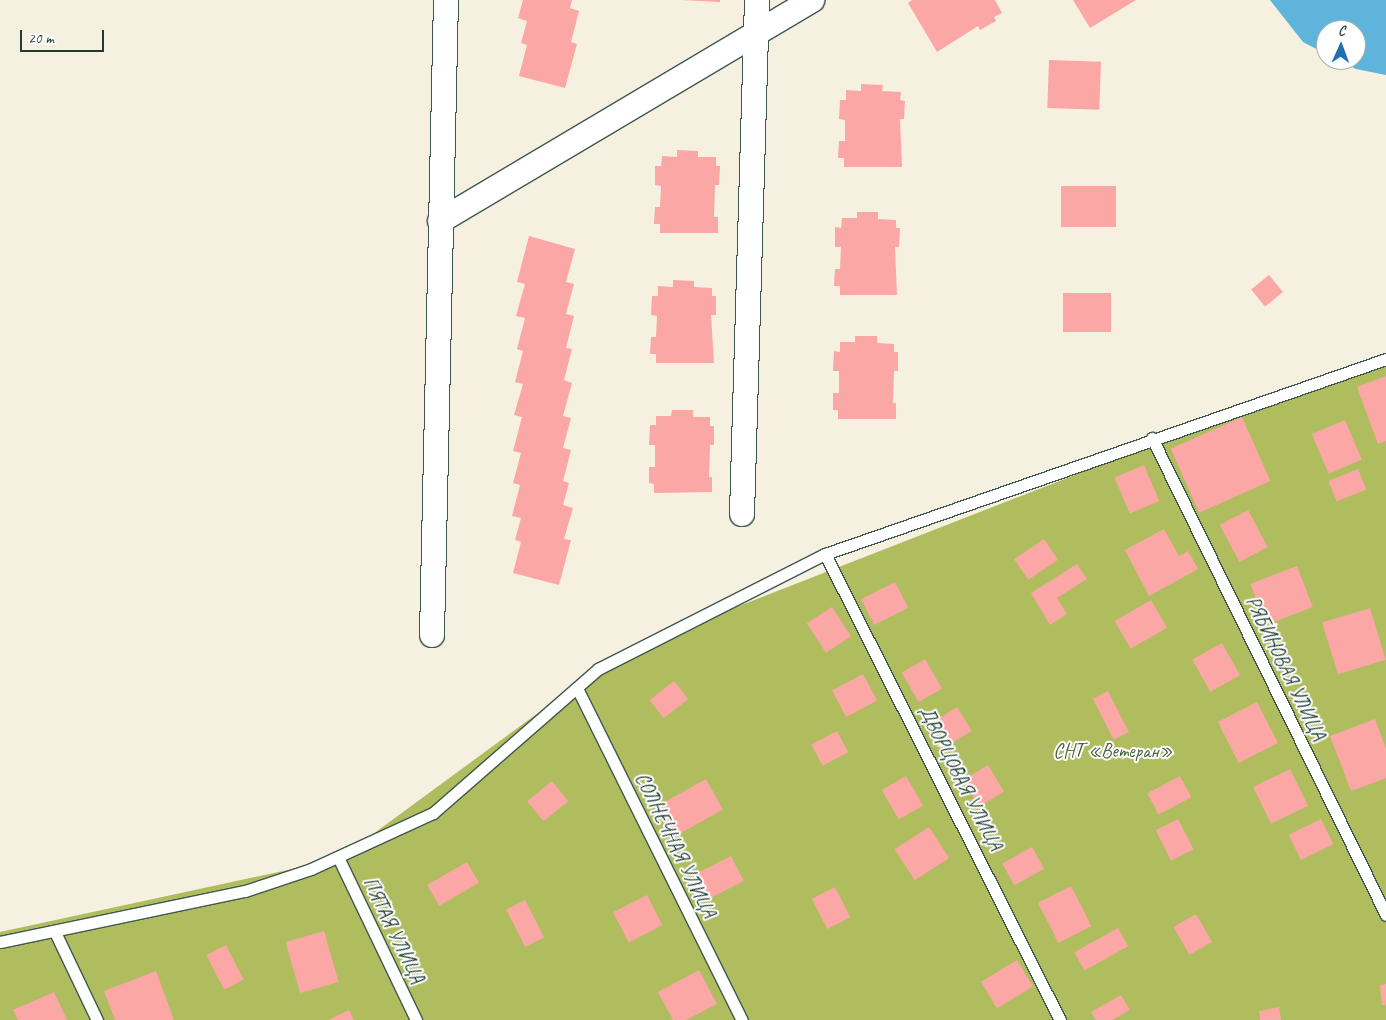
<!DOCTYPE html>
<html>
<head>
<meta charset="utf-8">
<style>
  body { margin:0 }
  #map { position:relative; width:1386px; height:1020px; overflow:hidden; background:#f5f0df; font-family:Caveat,sans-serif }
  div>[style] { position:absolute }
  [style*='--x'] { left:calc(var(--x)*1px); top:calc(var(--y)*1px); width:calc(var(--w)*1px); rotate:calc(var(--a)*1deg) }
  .green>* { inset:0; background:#b0bd5f }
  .water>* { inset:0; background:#5eb4da }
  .building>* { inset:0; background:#fba7a5; transform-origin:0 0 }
  .roads { filter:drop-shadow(1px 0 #3f584e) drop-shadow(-1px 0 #3f584e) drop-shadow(0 1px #3f584e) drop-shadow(0 -1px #3f584e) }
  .lane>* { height:11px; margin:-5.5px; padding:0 5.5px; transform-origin:5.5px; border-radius:5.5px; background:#fff }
  .street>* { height:24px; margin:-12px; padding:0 12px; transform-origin:12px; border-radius:12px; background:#fff }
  span { translate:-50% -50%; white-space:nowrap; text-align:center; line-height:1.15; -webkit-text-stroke:4px #fff; paint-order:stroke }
  .street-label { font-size:20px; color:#1f3d34 }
  .park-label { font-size:20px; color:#4a6341 }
  .north { position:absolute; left:1316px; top:20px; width:50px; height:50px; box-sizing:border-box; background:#fff; border:1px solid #a5b1ae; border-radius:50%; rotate:2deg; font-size:14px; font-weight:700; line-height:20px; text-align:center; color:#1f3d34 }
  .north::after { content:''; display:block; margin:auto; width:18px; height:22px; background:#1f6fb2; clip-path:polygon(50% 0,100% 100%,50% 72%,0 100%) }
  .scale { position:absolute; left:20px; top:30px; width:84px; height:22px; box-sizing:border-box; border:2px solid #1f3d34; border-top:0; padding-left:6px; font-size:15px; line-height:18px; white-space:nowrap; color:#1f3d34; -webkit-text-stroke:4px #fff; paint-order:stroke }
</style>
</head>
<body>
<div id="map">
  <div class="green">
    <i style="clip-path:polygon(1386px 359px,1386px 1020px,0 1020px,0 932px,339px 859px,621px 652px,1249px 407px)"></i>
  </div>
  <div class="water">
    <i style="clip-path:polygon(1270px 0,1386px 0,1386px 75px,1356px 69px,1338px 60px,1356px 60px,1356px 30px,1326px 30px,1326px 54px,1303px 42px)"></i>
  </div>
  <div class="building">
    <i style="clip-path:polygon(523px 0,572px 0,570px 8px,579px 11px,571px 42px,577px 44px,565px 88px,519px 76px,527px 45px,521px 43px,527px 21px,518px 18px)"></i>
    <i style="clip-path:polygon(681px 0,720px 0,720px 2px)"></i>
    <i style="clip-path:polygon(912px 0,995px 0,1002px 13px,994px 17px,996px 21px,980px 30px,978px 26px,937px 52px,908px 3px)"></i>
    <i style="clip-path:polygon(1073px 0,1136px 0,1090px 28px)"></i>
    <i style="left:1049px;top:60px;width:52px;height:48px;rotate:2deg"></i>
    <i style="clip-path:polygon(861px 84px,883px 85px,882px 91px,901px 92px,900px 100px,905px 101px,904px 119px,900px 119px,902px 167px,844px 167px,844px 158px,838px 158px,839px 141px,845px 141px,845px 120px,839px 119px,840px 100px,846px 100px,846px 90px,861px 91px)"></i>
    <i style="clip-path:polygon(677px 150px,698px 151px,698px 157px,716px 157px,716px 166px,720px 166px,719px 185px,715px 185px,714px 217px,718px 217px,718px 233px,660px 233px,660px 224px,654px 224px,655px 207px,660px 207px,661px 186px,655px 185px,655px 166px,661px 166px,662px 156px,677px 157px)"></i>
    <i style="left:1061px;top:186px;width:55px;height:41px"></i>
    <i style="clip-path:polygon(857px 212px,878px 212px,878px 219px,896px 220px,896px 228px,900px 228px,899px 247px,895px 247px,897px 295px,840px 295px,840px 286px,834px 286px,835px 269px,840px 269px,841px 247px,835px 247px,835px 227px,841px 228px,842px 218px,857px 218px)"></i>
    <i style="clip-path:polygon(529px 236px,575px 249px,566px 282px,574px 284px,566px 314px,574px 316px,566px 348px,572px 349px,564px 380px,572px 383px,563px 416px,571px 418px,563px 448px,571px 450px,563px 481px,569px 483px,563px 505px,573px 508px,564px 539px,571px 540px,559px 585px,513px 573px,521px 542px,515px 540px,521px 518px,512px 516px,520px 485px,513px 483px,521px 453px,513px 451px,522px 417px,514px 415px,523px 384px,515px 382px,523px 351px,517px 349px,525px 318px,516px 316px,525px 284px,517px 282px)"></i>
    <i style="left:1269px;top:275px;width:22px;height:23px;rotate:51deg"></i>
    <i style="clip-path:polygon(673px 280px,694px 281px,694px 287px,712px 288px,712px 296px,716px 296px,716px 315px,711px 315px,714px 363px,656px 363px,656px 354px,650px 354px,651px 337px,656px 337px,657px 316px,651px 315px,652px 296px,658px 296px,658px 286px,673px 287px)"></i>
    <i style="left:1063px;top:293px;width:48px;height:39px"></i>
    <i style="clip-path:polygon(855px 336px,877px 336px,877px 343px,894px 344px,894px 352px,898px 352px,898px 371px,894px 371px,893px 403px,896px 403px,896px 419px,838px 419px,838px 410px,833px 410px,833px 393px,839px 393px,839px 371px,833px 371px,834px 351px,840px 352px,840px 342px,855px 342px)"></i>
    <i style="clip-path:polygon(1386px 376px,1386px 441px,1378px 444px,1357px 387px)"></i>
    <i style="clip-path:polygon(672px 410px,693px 410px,693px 417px,710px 417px,710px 426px,714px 426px,714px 445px,710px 445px,709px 477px,712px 477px,712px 492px,654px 493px,654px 484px,649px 483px,649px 467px,655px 467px,655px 445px,649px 445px,650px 425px,656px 425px,656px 416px,671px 416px)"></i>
    <i style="left:1242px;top:417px;width:70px;height:78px;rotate:66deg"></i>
    <i style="left:1345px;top:420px;width:43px;height:36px;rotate:67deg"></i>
    <i style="left:1144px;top:465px;width:39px;height:32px;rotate:67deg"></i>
    <i style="left:1358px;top:469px;width:22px;height:32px;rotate:68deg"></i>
    <i style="left:1248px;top:510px;width:42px;height:32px;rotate:62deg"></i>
    <i style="clip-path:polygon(1164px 529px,1179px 556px,1188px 551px,1198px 569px,1149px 596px,1125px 550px)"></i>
    <i style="left:1044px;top:539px;width:25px;height:36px;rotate:56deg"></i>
    <i style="clip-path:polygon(1077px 564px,1087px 579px,1057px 598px,1067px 614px,1050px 625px,1031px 593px)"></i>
    <i style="left:1297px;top:566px;width:44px;height:50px;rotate:69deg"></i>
    <i style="left:895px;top:582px;width:29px;height:38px;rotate:63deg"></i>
    <i style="left:1151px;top:600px;width:32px;height:42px;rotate:60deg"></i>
    <i style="left:832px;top:607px;width:35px;height:30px;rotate:57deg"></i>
    <i style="left:1370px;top:608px;width:54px;height:50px;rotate:73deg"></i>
    <i style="left:1222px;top:643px;width:37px;height:34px;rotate:61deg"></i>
    <i style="left:925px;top:659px;width:34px;height:27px;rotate:60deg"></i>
    <i style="left:863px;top:674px;width:30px;height:35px;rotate:62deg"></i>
    <i style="left:674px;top:681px;width:23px;height:31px;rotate:52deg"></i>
    <i style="left:1108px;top:691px;width:46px;height:17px;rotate:63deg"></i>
    <i style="left:1257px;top:702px;width:46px;height:44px;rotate:63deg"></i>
    <i style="left:957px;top:707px;width:28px;height:28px;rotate:58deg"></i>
    <i style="clip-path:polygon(1375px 719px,1386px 749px,1386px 778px,1351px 791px,1330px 736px)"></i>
    <i style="left:837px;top:731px;width:24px;height:29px;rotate:62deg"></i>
    <i style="left:988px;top:765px;width:31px;height:29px;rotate:59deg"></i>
    <i style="left:1290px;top:769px;width:41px;height:41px;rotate:64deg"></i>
    <i style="left:906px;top:776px;width:34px;height:28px;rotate:60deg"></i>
    <i style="left:1180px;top:776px;width:24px;height:37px;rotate:62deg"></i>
    <i style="left:706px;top:779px;width:35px;height:56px;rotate:61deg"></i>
    <i style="left:552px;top:781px;width:26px;height:32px;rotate:51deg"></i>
    <i style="left:1178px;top:819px;width:34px;height:25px;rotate:63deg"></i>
    <i style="left:1321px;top:819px;width:28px;height:36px;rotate:64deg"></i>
    <i style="left:929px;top:827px;width:37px;height:41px;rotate:57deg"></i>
    <i style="left:1032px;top:847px;width:25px;height:34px;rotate:61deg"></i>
    <i style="left:731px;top:856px;width:28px;height:45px;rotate:63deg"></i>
    <i style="left:467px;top:862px;width:24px;height:46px;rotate:60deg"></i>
    <i style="left:1071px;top:886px;width:45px;height:37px;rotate:63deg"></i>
    <i style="left:835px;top:887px;width:34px;height:26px;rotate:63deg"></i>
    <i style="left:647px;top:895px;width:34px;height:38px;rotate:63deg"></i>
    <i style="left:525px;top:900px;width:42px;height:21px;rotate:63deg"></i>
    <i style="left:1196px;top:914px;width:32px;height:26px;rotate:60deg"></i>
    <i style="left:1118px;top:928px;width:21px;height:50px;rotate:61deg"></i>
    <i style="left:324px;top:931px;width:53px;height:40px;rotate:74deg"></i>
    <i style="left:226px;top:945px;width:39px;height:22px;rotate:63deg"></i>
    <i style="left:1017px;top:960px;width:31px;height:42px;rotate:59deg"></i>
    <i style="clip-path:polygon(699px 970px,717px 1004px,686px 1020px,673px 1020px,658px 992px)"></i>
    <i style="clip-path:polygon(156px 971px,174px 1020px,115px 1020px,104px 991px)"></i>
    <i style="clip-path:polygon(1386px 984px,1386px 1005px,1382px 1005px,1380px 985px)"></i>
    <i style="clip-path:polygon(54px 992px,67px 1020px,18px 1020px,13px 1010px)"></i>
    <i style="clip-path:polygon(1121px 995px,1130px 1010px,1112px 1020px,1096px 1020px,1091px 1012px)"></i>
    <i style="clip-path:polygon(1279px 1007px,1281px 1020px,1260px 1020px,1259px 1011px)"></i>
    <i style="clip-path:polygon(349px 1010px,354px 1020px,328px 1020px)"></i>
  </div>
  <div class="roads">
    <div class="lane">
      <i style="--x:1152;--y:438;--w:531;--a:63.87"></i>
      <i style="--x:825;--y:554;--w:522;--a:63.24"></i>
      <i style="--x:577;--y:688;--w:371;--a:63.6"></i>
      <i style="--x:338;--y:857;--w:181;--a:64.4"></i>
      <i style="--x:55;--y:932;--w:98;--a:64.5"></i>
      <i style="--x:0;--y:942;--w:250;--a:-11.8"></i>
      <i style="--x:245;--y:891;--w:70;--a:-18.4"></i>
      <i style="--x:311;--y:869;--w:134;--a:-24.7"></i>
      <i style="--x:433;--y:813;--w:219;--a:-41.1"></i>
      <i style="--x:598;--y:669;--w:254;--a:-26.9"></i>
      <i style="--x:825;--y:554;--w:594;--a:-19.17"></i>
    </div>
    <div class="street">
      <i style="--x:440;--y:221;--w:433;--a:-30.7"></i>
      <i style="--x:742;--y:514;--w:514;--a:-88.33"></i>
      <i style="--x:432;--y:635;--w:635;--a:-88.74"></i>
    </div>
  </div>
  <div class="street-label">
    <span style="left:1286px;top:668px;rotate:64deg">РЯБИНОВАЯ УЛИЦА</span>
    <span style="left:961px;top:778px;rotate:63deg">ДВОРЦОВАЯ УЛИЦА</span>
    <span style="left:676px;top:845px;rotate:64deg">СОЛНЕЧНАЯ УЛИЦА</span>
    <span style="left:394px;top:930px;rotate:64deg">ПЯТАЯ УЛИЦА</span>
  </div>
  <div class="park-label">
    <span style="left:1113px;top:750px">СНТ «Ветеран»</span>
  </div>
  <div class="north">С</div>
  <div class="scale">20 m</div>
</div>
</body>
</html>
